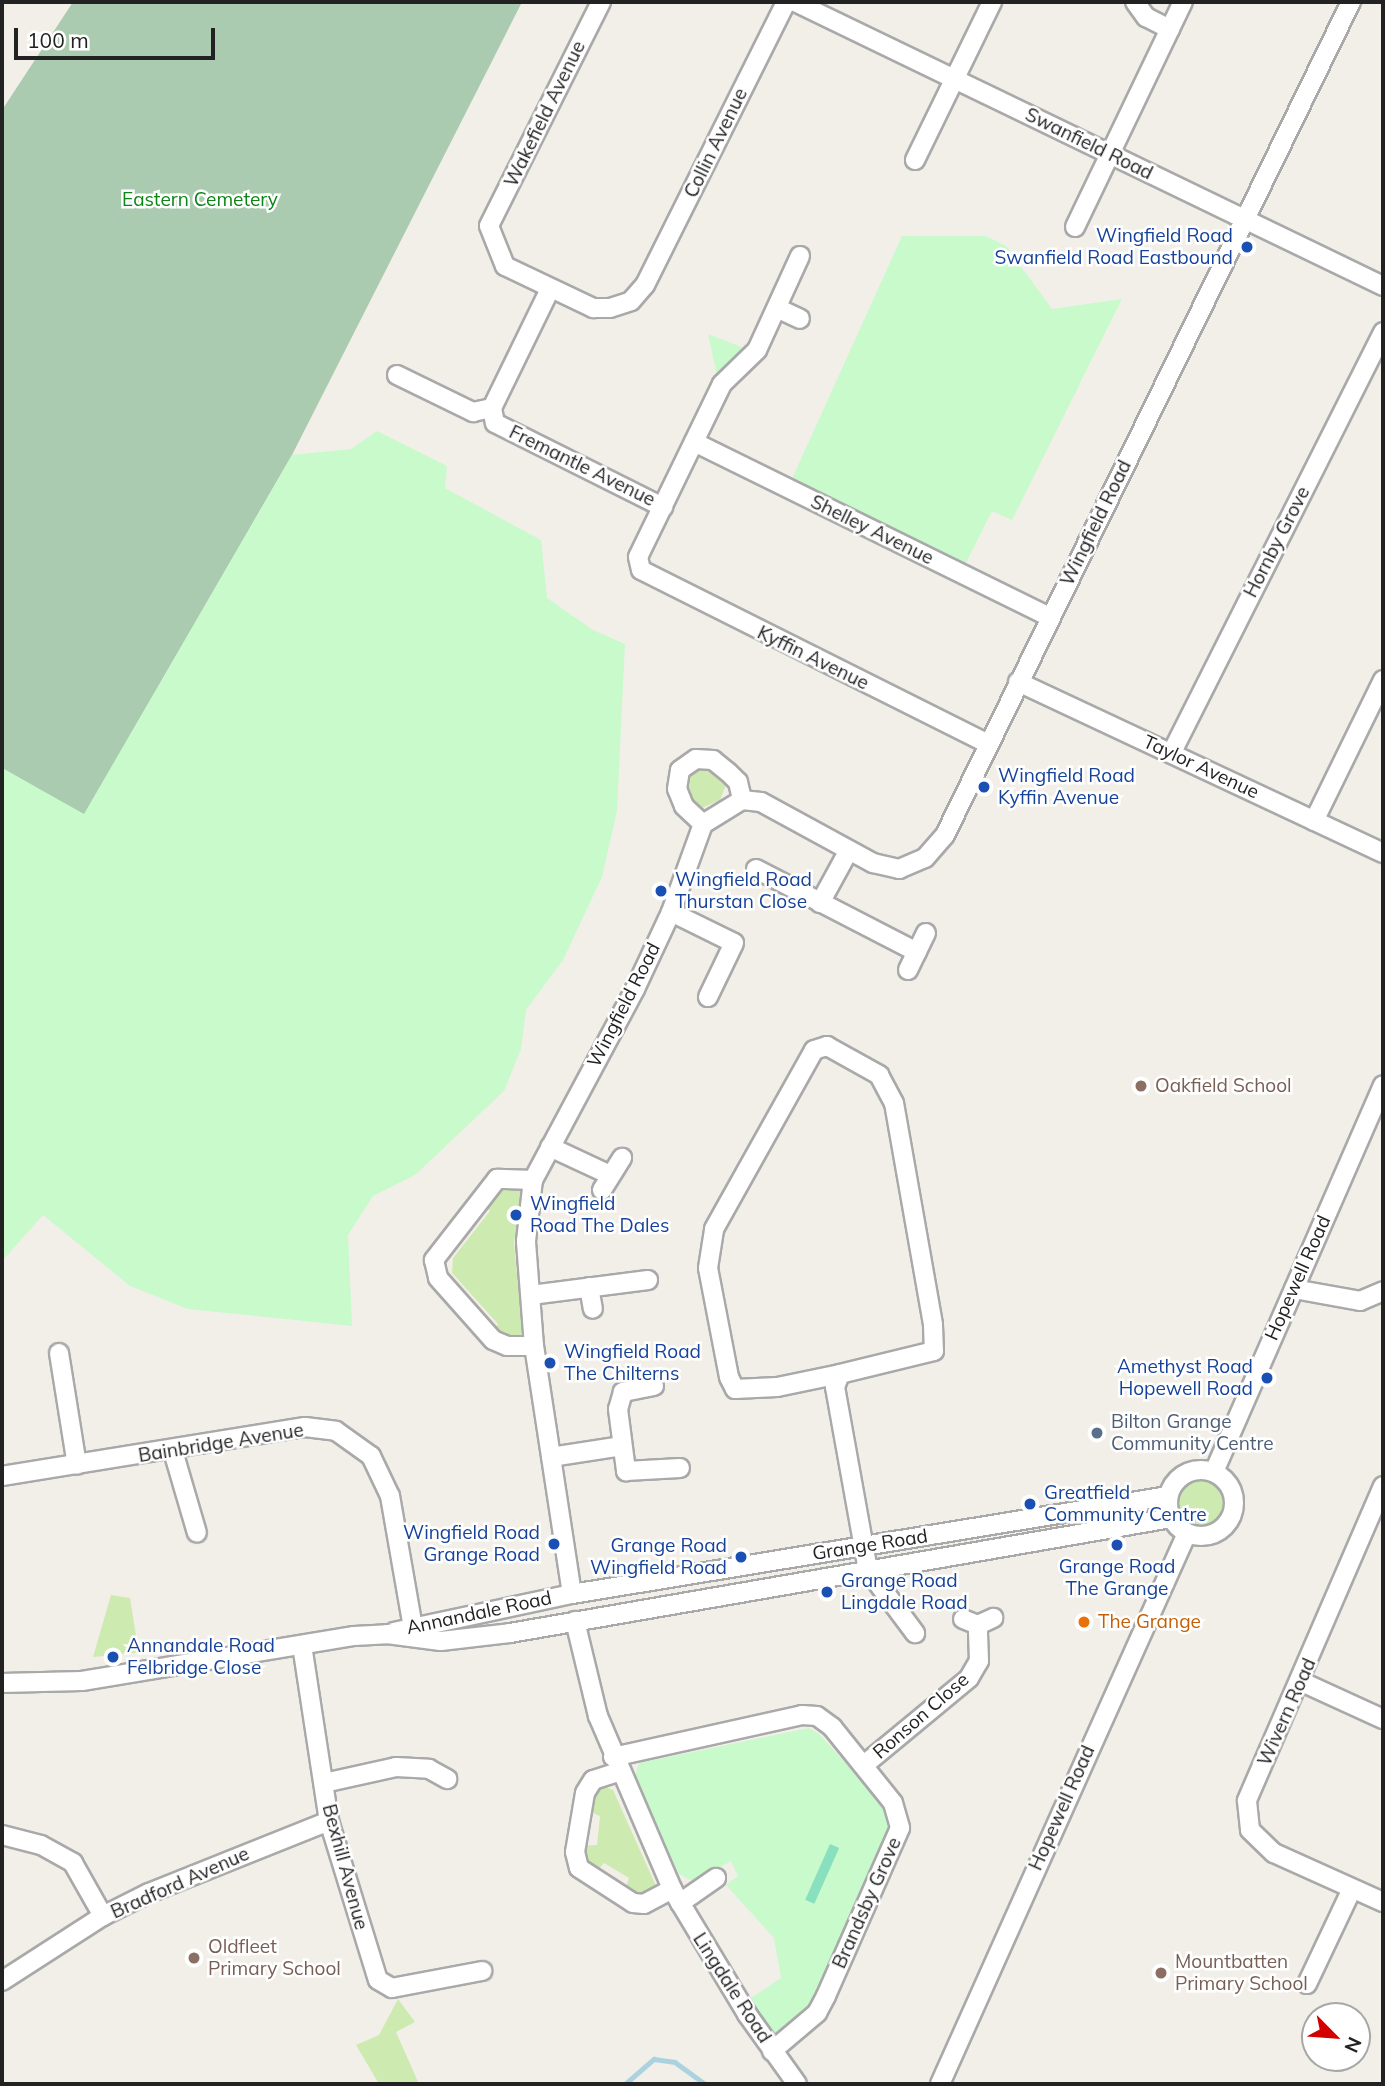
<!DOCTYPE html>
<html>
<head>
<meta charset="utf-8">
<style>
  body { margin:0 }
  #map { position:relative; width:1385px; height:2086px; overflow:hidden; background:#f2efe9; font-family:Mulish,sans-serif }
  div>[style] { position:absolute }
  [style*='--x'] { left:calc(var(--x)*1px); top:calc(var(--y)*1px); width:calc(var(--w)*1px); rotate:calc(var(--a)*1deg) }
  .grass>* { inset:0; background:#cdebb0 }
  .round { border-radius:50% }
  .cemetery>* { inset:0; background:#aacbaf }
  .park>* { inset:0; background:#c8facc }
  .pitch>* { inset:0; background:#88e0be; transform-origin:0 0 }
  .stream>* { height:4.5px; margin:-2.25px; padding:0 2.25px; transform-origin:2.25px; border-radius:2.25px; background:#aad3df }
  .roads { filter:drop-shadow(2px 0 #a9a9a9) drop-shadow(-2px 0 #a9a9a9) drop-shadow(0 2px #a9a9a9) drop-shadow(0 -2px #a9a9a9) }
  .minor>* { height:18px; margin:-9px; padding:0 9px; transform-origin:9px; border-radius:9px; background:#fff }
  .minor>.ring { margin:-9px; padding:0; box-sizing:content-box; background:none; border:18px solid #fff; border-radius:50% }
  .dots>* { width:19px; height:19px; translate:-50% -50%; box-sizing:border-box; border:4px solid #fff; border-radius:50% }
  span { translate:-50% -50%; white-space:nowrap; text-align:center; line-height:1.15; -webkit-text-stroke:5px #fff; paint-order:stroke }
  .street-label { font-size:19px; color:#222 }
  .park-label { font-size:19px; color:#0c8416 }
  .transit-label { font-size:19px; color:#164399 }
  .right { translate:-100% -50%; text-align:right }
  .left { translate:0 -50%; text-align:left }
  .education-label { font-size:19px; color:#785e54 }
  .service-label { font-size:19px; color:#4e5e75 }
  .food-label { font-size:19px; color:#c56008 }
  .frame { position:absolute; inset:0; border:4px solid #222; pointer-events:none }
  .north { position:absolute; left:1301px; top:2002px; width:70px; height:70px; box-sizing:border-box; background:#fff; border:2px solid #a7a7a7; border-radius:50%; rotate:115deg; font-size:19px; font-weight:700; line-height:28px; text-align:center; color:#222 }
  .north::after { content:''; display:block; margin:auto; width:24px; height:32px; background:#d40000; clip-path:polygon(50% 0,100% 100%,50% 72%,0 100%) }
  .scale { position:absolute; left:14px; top:28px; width:201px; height:32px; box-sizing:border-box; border:4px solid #222; border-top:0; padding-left:9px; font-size:21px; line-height:24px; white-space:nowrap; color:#222; -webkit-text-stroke:5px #fff; paint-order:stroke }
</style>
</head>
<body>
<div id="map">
  <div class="grass">
    <i style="clip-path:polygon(704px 764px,726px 785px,720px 800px,702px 808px,685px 795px,683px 773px)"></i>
    <i style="clip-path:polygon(518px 1186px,522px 1192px,514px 1243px,523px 1336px,506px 1341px,493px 1334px,498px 1324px,452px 1273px,453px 1258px,490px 1211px,481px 1203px,494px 1187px)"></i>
    <i class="round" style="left:1176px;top:1477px;width:50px;height:50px"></i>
    <i style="clip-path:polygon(111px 1595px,130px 1598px,138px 1648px,135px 1653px,93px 1657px)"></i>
    <i style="clip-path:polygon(601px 1785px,613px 1790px,657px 1888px,646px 1899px,624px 1892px,629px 1878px,604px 1863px,595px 1873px,590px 1872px,580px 1846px,597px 1845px,600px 1816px,585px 1810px,589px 1796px)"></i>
    <i style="clip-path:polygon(398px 1999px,415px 2022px,396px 2032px,419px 2084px,379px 2084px,356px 2045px,379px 2035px)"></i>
  </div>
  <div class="cemetery">
    <i style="clip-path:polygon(73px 2px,522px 2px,292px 455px,84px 815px,2px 768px,2px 110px)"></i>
  </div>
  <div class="park">
    <i style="clip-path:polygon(902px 236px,986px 236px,1006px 246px,1052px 309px,1122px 299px,1012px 520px,992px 511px,964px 567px,791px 481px)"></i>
    <i style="clip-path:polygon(708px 334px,749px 350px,717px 375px)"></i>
    <i style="clip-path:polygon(377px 431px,447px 466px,445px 488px,541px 540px,547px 598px,593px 630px,625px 644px,617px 811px,602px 877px,563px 960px,526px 1010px,521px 1049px,504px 1091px,415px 1175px,373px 1196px,348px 1235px,352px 1326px,188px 1309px,130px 1286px,43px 1215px,2px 1261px,2px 768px,84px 814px,292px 455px,351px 449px)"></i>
    <i style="clip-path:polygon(809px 1728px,819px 1734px,887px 1807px,892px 1829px,823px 1994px,773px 2047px,745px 2002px,781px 1978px,774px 1938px,726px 1885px,738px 1876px,731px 1861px,694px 1882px,679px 1874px,634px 1780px,639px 1763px)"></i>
  </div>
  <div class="pitch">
    <i style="left:830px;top:1844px;width:10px;height:61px;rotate:24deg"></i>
  </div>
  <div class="stream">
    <i style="--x:625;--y:2084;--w:38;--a:-41"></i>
    <i style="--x:654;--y:2059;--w:21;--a:8"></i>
    <i style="--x:675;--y:2062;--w:37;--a:36"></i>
  </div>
  <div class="roads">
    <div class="minor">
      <i style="--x:601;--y:2;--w:250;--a:116.6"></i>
      <i style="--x:489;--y:226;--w:43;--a:68.2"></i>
      <i style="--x:505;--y:266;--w:98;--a:25.5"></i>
      <i style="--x:593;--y:308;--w:17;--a:0"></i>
      <i style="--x:610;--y:308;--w:22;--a:-18"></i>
      <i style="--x:631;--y:301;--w:21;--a:-49"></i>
      <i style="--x:645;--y:285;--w:316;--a:-63.5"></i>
      <i style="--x:795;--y:2;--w:653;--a:25.78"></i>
      <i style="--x:1135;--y:2;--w:19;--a:54"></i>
      <i style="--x:1146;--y:17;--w:27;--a:27"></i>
      <i style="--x:915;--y:160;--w:176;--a:-64"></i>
      <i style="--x:1075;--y:227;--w:250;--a:-64.4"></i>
      <i style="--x:800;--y:256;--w:103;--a:114.6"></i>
      <i style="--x:757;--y:350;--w:49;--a:135.8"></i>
      <i style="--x:722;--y:384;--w:192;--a:115.9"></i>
      <i style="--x:638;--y:557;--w:13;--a:77"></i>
      <i style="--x:641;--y:570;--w:388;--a:26.6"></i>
      <i style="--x:779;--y:309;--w:23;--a:25"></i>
      <i style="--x:397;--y:375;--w:85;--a:26"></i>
      <i style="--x:473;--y:412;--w:19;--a:-12"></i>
      <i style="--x:492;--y:408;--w:15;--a:79"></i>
      <i style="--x:495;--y:423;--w:188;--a:26.6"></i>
      <i style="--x:492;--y:408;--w:132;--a:-64"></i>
      <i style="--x:694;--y:442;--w:397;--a:26.2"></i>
      <i style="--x:1018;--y:682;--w:403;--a:25.1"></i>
      <i style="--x:1172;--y:752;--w:470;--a:-63.3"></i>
      <i style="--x:1314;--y:821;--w:157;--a:-63.9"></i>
      <i style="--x:703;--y:824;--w:26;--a:-137"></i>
      <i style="--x:684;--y:806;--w:18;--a:-112"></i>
      <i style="--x:677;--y:789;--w:19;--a:-81"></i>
      <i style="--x:680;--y:770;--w:19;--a:-35"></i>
      <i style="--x:696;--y:759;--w:17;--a:3"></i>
      <i style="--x:713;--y:760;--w:19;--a:39"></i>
      <i style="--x:728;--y:772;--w:14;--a:45"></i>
      <i style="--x:738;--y:782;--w:18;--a:77"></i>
      <i style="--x:756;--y:869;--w:181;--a:27.3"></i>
      <i style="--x:820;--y:903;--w:60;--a:-61.3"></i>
      <i style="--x:671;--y:912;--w:70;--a:26.2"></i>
      <i style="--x:734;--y:943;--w:60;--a:115.7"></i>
      <i style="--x:908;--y:970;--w:41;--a:-64.1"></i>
      <i style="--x:550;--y:1147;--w:66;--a:25"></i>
      <i style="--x:533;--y:1180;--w:36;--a:-178"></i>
      <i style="--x:497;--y:1179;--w:103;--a:127.9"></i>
      <i style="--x:434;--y:1260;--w:18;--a:77"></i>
      <i style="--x:438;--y:1278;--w:83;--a:48.4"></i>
      <i style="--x:493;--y:1340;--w:15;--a:23"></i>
      <i style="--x:507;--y:1346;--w:27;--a:0"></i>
      <i style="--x:602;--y:1190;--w:38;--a:-58"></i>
      <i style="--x:589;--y:1287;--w:22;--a:80"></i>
      <i style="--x:1294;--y:1289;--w:67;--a:10.3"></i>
      <i style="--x:1360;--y:1301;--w:25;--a:-23"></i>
      <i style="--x:531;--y:1295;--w:118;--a:-7.3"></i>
      <i style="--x:59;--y:1353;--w:113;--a:80.9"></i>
      <i style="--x:840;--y:1374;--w:64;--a:168.3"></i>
      <i style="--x:777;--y:1387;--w:42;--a:177.3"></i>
      <i style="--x:735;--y:1389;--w:13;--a:-117"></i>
      <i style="--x:729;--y:1377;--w:111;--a:-100.9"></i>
      <i style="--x:708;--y:1268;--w:39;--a:-81"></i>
      <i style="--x:714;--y:1229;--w:205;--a:-60.8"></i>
      <i style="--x:814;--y:1050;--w:14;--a:-17"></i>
      <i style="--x:827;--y:1046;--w:60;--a:29.1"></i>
      <i style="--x:879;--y:1075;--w:32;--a:62"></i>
      <i style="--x:894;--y:1103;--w:225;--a:80"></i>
      <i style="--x:933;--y:1325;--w:26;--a:88"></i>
      <i style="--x:934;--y:1351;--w:97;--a:166.3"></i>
      <i style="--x:840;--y:1374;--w:14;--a:111"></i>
      <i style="--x:835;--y:1387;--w:186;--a:79.8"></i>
      <i style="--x:868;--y:1570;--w:79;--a:53.3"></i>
      <i style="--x:654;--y:1386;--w:32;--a:169"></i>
      <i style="--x:623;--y:1392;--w:18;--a:106"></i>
      <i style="--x:618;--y:1409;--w:63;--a:82.6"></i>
      <i style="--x:626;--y:1471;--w:54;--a:-3.2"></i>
      <i style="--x:173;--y:1451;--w:85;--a:73.7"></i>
      <i style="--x:551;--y:1457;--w:72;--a:-8.8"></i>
      <i class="ring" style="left:1168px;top:1470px;width:48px;height:48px"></i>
      <i style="--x:1214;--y:1472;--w:422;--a:-66.4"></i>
      <i style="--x:2;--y:1476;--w:307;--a:-9.2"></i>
      <i style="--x:305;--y:1427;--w:31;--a:7"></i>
      <i style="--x:336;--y:1431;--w:43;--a:35.5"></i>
      <i style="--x:371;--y:1456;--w:44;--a:64.6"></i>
      <i style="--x:390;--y:1496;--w:140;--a:80.1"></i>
      <i style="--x:1383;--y:1486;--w:343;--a:113.4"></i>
      <i style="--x:1247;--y:1801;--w:29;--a:84"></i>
      <i style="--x:1250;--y:1830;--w:33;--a:44"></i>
      <i style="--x:1274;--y:1853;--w:120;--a:24.2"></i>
      <i style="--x:572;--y:1594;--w:251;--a:-98.7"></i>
      <i style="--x:534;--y:1346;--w:105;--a:-94.4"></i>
      <i style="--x:526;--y:1241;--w:61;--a:-83.5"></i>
      <i style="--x:533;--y:1180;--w:217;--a:-61.9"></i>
      <i style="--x:635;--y:989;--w:85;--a:-64.9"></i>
      <i style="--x:671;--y:912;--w:94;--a:-70"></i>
      <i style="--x:703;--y:824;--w:46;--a:-31.6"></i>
      <i style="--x:742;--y:800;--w:19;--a:6"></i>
      <i style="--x:761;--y:802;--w:128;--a:28.6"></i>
      <i style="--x:873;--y:863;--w:27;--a:13"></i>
      <i style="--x:899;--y:869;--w:28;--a:-23"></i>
      <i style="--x:925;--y:858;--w:30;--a:-49"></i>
      <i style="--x:945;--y:835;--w:927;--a:-64.02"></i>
      <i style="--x:963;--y:1619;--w:16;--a:22"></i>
      <i style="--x:978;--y:1625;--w:17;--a:-25"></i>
      <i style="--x:575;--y:1621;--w:98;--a:76.4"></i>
      <i style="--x:598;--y:1716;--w:188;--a:66.8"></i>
      <i style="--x:672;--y:1889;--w:146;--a:59"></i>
      <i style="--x:747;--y:2014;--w:86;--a:54.5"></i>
      <i style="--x:394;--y:1632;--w:182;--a:-12.1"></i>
      <i style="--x:572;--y:1594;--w:604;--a:-9.34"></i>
      <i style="--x:302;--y:1645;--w:178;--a:81.3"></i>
      <i style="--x:329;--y:1821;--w:166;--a:72.9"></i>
      <i style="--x:378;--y:1980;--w:16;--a:30"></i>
      <i style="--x:392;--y:1988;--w:92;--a:-10.7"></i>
      <i style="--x:1302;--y:1682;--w:89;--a:24.6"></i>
      <i style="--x:2;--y:1683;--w:80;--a:-1.4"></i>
      <i style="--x:82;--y:1681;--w:276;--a:-9.4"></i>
      <i style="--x:354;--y:1636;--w:33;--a:-3"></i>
      <i style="--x:387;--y:1634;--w:54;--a:7.4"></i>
      <i style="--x:441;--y:1641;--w:69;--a:-6.6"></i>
      <i style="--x:510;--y:1633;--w:671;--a:-9.87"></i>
      <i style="--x:613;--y:1757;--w:194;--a:-12.5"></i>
      <i style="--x:802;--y:1715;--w:15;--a:4"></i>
      <i style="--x:817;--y:1716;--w:19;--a:36"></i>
      <i style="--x:832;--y:1727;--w:97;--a:51.2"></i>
      <i style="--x:893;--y:1803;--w:26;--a:74"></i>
      <i style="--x:900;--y:1828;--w:184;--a:113.8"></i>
      <i style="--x:826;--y:1996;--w:19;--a:118"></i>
      <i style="--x:817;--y:2013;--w:59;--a:139.8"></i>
      <i style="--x:864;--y:1765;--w:136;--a:-39.6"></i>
      <i style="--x:969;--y:1678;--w:20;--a:-60"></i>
      <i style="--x:979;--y:1661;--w:36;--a:-92"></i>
      <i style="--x:618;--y:1772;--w:26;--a:162"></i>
      <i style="--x:593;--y:1780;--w:15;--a:122"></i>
      <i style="--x:585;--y:1793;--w:60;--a:99.6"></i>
      <i style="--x:575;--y:1852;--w:16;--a:76"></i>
      <i style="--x:579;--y:1868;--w:64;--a:32.9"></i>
      <i style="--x:633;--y:1903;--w:11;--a:5"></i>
      <i style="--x:644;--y:1904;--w:32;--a:-28"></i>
      <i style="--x:324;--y:1783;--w:74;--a:-12.5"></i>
      <i style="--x:396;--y:1767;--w:33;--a:3"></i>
      <i style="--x:429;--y:1769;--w:21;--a:29"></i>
      <i style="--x:2;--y:1835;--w:40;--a:14.4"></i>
      <i style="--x:41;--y:1845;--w:37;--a:29"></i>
      <i style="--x:73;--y:1863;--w:61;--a:60.5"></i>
      <i style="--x:680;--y:1903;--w:44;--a:-34.8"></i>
      <i style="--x:2;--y:1981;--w:120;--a:-32.8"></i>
      <i style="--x:103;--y:1916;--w:51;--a:-26.6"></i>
      <i style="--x:149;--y:1893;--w:194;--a:-21.8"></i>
      <i style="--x:1307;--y:1984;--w:105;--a:-64.7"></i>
      <i style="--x:940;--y:2084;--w:604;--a:-65.85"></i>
    </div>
  </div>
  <div class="dots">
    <i style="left:1247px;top:247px;background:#1a4fb4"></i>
    <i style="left:984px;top:787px;background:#1a4fb4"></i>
    <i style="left:661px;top:891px;background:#1a4fb4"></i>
    <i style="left:1141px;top:1086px;background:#8d6e63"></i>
    <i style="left:516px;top:1215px;background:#1a4fb4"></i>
    <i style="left:550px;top:1363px;background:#1a4fb4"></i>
    <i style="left:1267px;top:1378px;background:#1a4fb4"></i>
    <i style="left:1097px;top:1433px;background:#5c6f8a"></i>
    <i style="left:1030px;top:1504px;background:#1a4fb4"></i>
    <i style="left:554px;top:1544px;background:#1a4fb4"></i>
    <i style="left:1117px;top:1545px;background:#1a4fb4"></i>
    <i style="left:741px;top:1557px;background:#1a4fb4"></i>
    <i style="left:827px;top:1592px;background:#1a4fb4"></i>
    <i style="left:1084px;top:1622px;background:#e8710a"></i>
    <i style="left:113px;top:1657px;background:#1a4fb4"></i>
    <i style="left:194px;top:1958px;background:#8d6e63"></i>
    <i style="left:1161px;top:1973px;background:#8d6e63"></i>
  </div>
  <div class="street-label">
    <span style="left:545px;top:114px;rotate:-64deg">Wakefield Avenue</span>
    <span style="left:716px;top:143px;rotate:-64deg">Collin Avenue</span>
    <span style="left:1089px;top:144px;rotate:26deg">Swanfield Road</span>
    <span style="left:582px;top:466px;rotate:26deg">Fremantle Avenue</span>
    <span style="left:1096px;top:523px;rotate:-64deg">Wingfield Road</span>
    <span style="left:872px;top:530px;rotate:26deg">Shelley Avenue</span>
    <span style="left:1277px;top:542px;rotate:-63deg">Hornby Grove</span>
    <span style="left:813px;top:658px;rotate:26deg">Kyffin Avenue</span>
    <span style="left:1201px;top:767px;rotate:25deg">Taylor Avenue</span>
    <span style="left:624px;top:1005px;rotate:-63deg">Wingfield Road</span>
    <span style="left:1298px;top:1278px;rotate:-66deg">Hopewell Road</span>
    <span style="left:221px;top:1443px;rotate:-9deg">Bainbridge Avenue</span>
    <span style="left:870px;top:1545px;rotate:-9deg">Grange Road</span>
    <span style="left:479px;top:1613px;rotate:-12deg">Annandale Road</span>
    <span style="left:1287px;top:1712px;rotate:-66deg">Wivern Road</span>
    <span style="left:921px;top:1716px;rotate:-41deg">Ronson Close</span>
    <span style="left:1062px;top:1808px;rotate:-66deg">Hopewell Road</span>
    <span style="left:345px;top:1867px;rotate:75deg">Bexhill Avenue</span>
    <span style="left:180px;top:1883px;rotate:-24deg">Bradford Avenue</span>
    <span style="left:867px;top:1903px;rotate:-66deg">Brandsby Grove</span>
    <span style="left:732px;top:1988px;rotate:57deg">Lingdale Road</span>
  </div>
  <div class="park-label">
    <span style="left:200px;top:200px">Eastern Cemetery</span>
  </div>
  <div class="transit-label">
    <span class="right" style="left:1233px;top:247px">Wingfield Road<br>Swanfield Road Eastbound</span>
    <span class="left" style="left:998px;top:787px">Wingfield Road<br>Kyffin Avenue</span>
    <span class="left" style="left:675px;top:891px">Wingfield Road<br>Thurstan Close</span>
    <span class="left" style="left:530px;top:1215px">Wingfield<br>Road The Dales</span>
    <span class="left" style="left:564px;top:1363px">Wingfield Road<br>The Chilterns</span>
    <span class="right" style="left:1253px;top:1378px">Amethyst Road<br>Hopewell Road</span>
    <span class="left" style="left:1044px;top:1504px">Greatfield<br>Community Centre</span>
    <span class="right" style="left:540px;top:1544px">Wingfield Road<br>Grange Road</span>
    <span class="right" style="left:727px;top:1557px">Grange Road<br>Wingfield Road</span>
    <span style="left:1117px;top:1578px">Grange Road<br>The Grange</span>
    <span class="left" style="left:841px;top:1592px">Grange Road<br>Lingdale Road</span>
    <span class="left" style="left:127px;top:1657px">Annandale Road<br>Felbridge Close</span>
  </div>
  <div class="education-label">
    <span class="left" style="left:1155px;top:1086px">Oakfield School</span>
    <span class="left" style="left:208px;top:1958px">Oldfleet<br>Primary School</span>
    <span class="left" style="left:1175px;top:1973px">Mountbatten<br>Primary School</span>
  </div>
  <div class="service-label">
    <span class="left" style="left:1111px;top:1433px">Bilton Grange<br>Community Centre</span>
  </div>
  <div class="food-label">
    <span class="left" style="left:1098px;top:1622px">The Grange</span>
  </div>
  <div class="frame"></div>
  <div class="north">N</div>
  <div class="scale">100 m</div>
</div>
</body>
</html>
